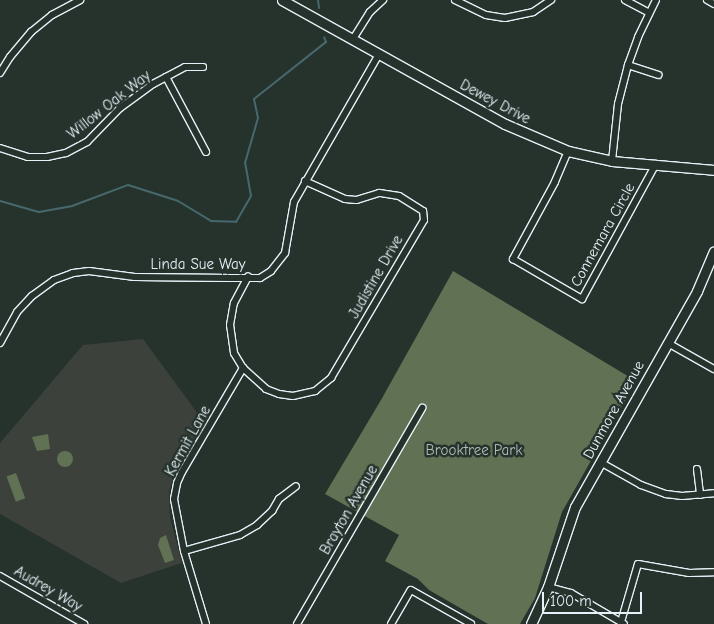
<!DOCTYPE html>
<html>
<head>
<meta charset="utf-8">
<style>
  body { margin:0 }
  #map { position:relative; width:714px; height:624px; overflow:hidden; background:#26332d; font-family:"Comic Neue",sans-serif }
  div>[style] { position:absolute }
  [style*='--x'] { left:calc(var(--x)*1px); top:calc(var(--y)*1px); width:calc(var(--w)*1px); rotate:calc(var(--a)*1deg) }
  .built>* { inset:0; background:#3c413c }
  .green>* { inset:0; background:#607154; transform-origin:0 0 }
  .round { border-radius:50% }
  .stream>* { height:2px; margin:-1px; padding:0 1px; transform-origin:1px; border-radius:1px; background:#47686d }
  .roads { filter:drop-shadow(1px 0 #e8f1f8) drop-shadow(-1px 0 #e8f1f8) drop-shadow(0 1px #e8f1f8) drop-shadow(0 -1px #e8f1f8) }
  .street>* { height:6px; margin:-3px; padding:0 3px; transform-origin:3px; border-radius:3px; background:#26332d }
  .secondary>* { height:9px; margin:-4.5px; padding:0 4.5px; transform-origin:4.5px; border-radius:4.5px; background:#26332d }
  span { translate:-50% -50%; white-space:nowrap; text-align:center; line-height:1.15; -webkit-text-stroke:5px #26332d; paint-order:stroke }
  .street-label { font-size:15px; color:#e8f1f8 }
  .park-label { font-size:15px; color:#b2beb6 }
  .scale { position:absolute; left:542px; top:592px; width:100px; height:22px; box-sizing:border-box; border:2px solid #e8f1f8; border-top:0; padding-left:6px; font-size:15px; line-height:18px; white-space:nowrap; color:#e8f1f8; -webkit-text-stroke:4px #26332d; paint-order:stroke }
</style>
</head>
<body>
<div id="map">
  <div class="built">
    <i style="clip-path:polygon(143px 339px,204px 422px,174px 473px,169px 492px,170px 518px,182px 563px,121px 583px,0 514px,0 443px,83px 345px)"></i>
  </div>
  <div class="green">
    <i style="clip-path:polygon(453px 271px,636px 381px,562px 512px,535px 598px,520px 624px,488px 624px,429px 590px,418px 579px,385px 561px,399px 535px,325px 494px,381px 400px)"></i>
    <i style="clip-path:polygon(48px 434px,50px 449px,37px 451px,32px 437px)"></i>
    <i class="round" style="left:57px;top:451px;width:16px;height:16px"></i>
    <i style="left:16px;top:473px;width:27px;height:10px;rotate:70deg"></i>
    <i style="clip-path:polygon(166px 535px,174px 560px,165px 563px,158px 545px,160px 538px)"></i>
  </div>
  <div class="stream">
    <i style="--x:318;--y:0;--w:8;--a:83"></i>
    <i style="--x:0;--y:201;--w:41;--a:15.8"></i>
    <i style="--x:39;--y:212;--w:34;--a:-10"></i>
    <i style="--x:72;--y:206;--w:60;--a:-20.6"></i>
    <i style="--x:128;--y:185;--w:52;--a:17.7"></i>
    <i style="--x:178;--y:201;--w:39;--a:31"></i>
    <i style="--x:211;--y:221;--w:25;--a:2"></i>
    <i style="--x:236;--y:222;--w:30;--a:-60"></i>
    <i style="--x:251;--y:196;--w:34;--a:-100"></i>
    <i style="--x:245;--y:163;--w:47;--a:-73.9"></i>
    <i style="--x:258;--y:118;--w:19;--a:-102"></i>
    <i style="--x:254;--y:99;--w:92;--a:-38.4"></i>
    <i style="--x:326;--y:42;--w:5;--a:-112"></i>
  </div>
  <div class="roads">
    <div class="street">
      <i style="--x:455;--y:0;--w:34;--a:26"></i>
      <i style="--x:486;--y:15;--w:19;--a:9"></i>
      <i style="--x:505;--y:18;--w:29;--a:-12"></i>
      <i style="--x:533;--y:12;--w:22;--a:-34"></i>
      <i style="--x:625;--y:0;--w:27;--a:28"></i>
      <i style="--x:707;--y:0;--w:8;--a:30"></i>
      <i style="--x:353;--y:39;--w:32;--a:-58"></i>
      <i style="--x:370;--y:12;--w:18;--a:-43"></i>
      <i style="--x:628;--y:65;--w:32;--a:18"></i>
      <i style="--x:0;--y:73;--w:19;--a:-58"></i>
      <i style="--x:10;--y:57;--w:33;--a:-50"></i>
      <i style="--x:31;--y:32;--w:27;--a:-39"></i>
      <i style="--x:52;--y:15;--w:32;--a:-28"></i>
      <i style="--x:166;--y:77;--w:85;--a:61.9"></i>
      <i style="--x:0;--y:148;--w:29;--a:18"></i>
      <i style="--x:28;--y:157;--w:19;--a:0"></i>
      <i style="--x:47;--y:157;--w:19;--a:-12"></i>
      <i style="--x:66;--y:153;--w:24;--a:-28"></i>
      <i style="--x:87;--y:142;--w:47;--a:-45.9"></i>
      <i style="--x:120;--y:108;--w:41;--a:-36"></i>
      <i style="--x:153;--y:84;--w:36;--a:-28"></i>
      <i style="--x:185;--y:67;--w:18;--a:0"></i>
      <i style="--x:568;--y:151;--w:34;--a:113"></i>
      <i style="--x:555;--y:182;--w:88;--a:118.6"></i>
      <i style="--x:513;--y:259;--w:80;--a:30.1"></i>
      <i style="--x:582;--y:299;--w:154;--a:-61.3"></i>
      <i style="--x:612;--y:161;--w:57;--a:-84"></i>
      <i style="--x:618;--y:104;--w:40;--a:-75.6"></i>
      <i style="--x:628;--y:65;--w:30;--a:-70"></i>
      <i style="--x:638;--y:37;--w:41;--a:-64.1"></i>
      <i style="--x:0;--y:343;--w:35;--a:-61"></i>
      <i style="--x:17;--y:312;--w:22;--a:-47"></i>
      <i style="--x:32;--y:296;--w:27;--a:-36"></i>
      <i style="--x:54;--y:280;--w:20;--a:-20"></i>
      <i style="--x:73;--y:273;--w:16;--a:-7"></i>
      <i style="--x:89;--y:271;--w:46;--a:7.4"></i>
      <i style="--x:135;--y:277;--w:97;--a:0.6"></i>
      <i style="--x:232;--y:278;--w:28;--a:0"></i>
      <i style="--x:260;--y:278;--w:13;--a:-32"></i>
      <i style="--x:271;--y:271;--w:23;--a:-52"></i>
      <i style="--x:285;--y:253;--w:52;--a:-80"></i>
      <i style="--x:294;--y:202;--w:171;--a:-60.1"></i>
      <i style="--x:668;--y:343;--w:53;--a:29.5"></i>
      <i style="--x:243;--y:368;--w:31;--a:42"></i>
      <i style="--x:266;--y:389;--w:14;--a:21"></i>
      <i style="--x:279;--y:394;--w:14;--a:8"></i>
      <i style="--x:293;--y:396;--w:23;--a:-13"></i>
      <i style="--x:315;--y:391;--w:21;--a:-39"></i>
      <i style="--x:331;--y:378;--w:183;--a:-59.5"></i>
      <i style="--x:424;--y:220;--w:9;--a:-96"></i>
      <i style="--x:423;--y:211;--w:28;--a:-148"></i>
      <i style="--x:399;--y:196;--w:20;--a:-171"></i>
      <i style="--x:379;--y:193;--w:24;--a:163"></i>
      <i style="--x:356;--y:200;--w:11;--a:-175"></i>
      <i style="--x:345;--y:199;--w:44;--a:-155.8"></i>
      <i style="--x:600;--y:462;--w:47;--a:29.3"></i>
      <i style="--x:641;--y:485;--w:27;--a:20"></i>
      <i style="--x:666;--y:494;--w:16;--a:7"></i>
      <i style="--x:682;--y:496;--w:32;--a:-5"></i>
      <i style="--x:697;--y:469;--w:26;--a:83"></i>
      <i style="--x:184;--y:551;--w:58;--a:-15.9"></i>
      <i style="--x:240;--y:535;--w:20;--a:-30"></i>
      <i style="--x:257;--y:525;--w:21;--a:-43"></i>
      <i style="--x:272;--y:511;--w:14;--a:-60"></i>
      <i style="--x:279;--y:499;--w:21;--a:-37"></i>
      <i style="--x:0;--y:576;--w:97;--a:29.7"></i>
      <i style="--x:548;--y:587;--w:24;--a:15"></i>
      <i style="--x:571;--y:593;--w:61;--a:30.3"></i>
      <i style="--x:621;--y:622;--w:60;--a:-73.7"></i>
      <i style="--x:638;--y:564;--w:52;--a:10"></i>
      <i style="--x:689;--y:573;--w:25;--a:-2"></i>
      <i style="--x:206;--y:624;--w:76;--a:-106.8"></i>
      <i style="--x:184;--y:551;--w:53;--a:-100.9"></i>
      <i style="--x:174;--y:499;--w:16;--a:-79"></i>
      <i style="--x:177;--y:483;--w:12;--a:-66"></i>
      <i style="--x:182;--y:472;--w:121;--a:-59.6"></i>
      <i style="--x:243;--y:368;--w:17;--a:-121"></i>
      <i style="--x:234;--y:353;--w:28;--a:-98"></i>
      <i style="--x:230;--y:325;--w:22;--a:-80"></i>
      <i style="--x:234;--y:303;--w:30;--a:-62"></i>
      <i style="--x:297;--y:624;--w:250;--a:-59.9"></i>
      <i style="--x:391;--y:624;--w:39;--a:-60"></i>
      <i style="--x:411;--y:590;--w:69;--a:29.5"></i>
    </div>
    <div class="secondary">
      <i style="--x:282;--y:0;--w:255;--a:29.1"></i>
      <i style="--x:505;--y:124;--w:69;--a:23.2"></i>
      <i style="--x:568;--y:151;--w:45;--a:12.8"></i>
      <i style="--x:612;--y:161;--w:102;--a:5"></i>
      <i style="--x:531;--y:624;--w:41;--a:-65.3"></i>
      <i style="--x:548;--y:587;--w:84;--a:-71.4"></i>
      <i style="--x:575;--y:507;--w:248;--a:-60.5"></i>
      <i style="--x:697;--y:291;--w:43;--a:-67"></i>
    </div>
  </div>
  <div class="street-label">
    <span style="left:495px;top:102px;rotate:28deg">Dewey Drive</span>
    <span style="left:109px;top:105px;rotate:-38deg">Willow Oak Way</span>
    <span style="left:603px;top:235px;rotate:-61deg">Connemara Circle</span>
    <span style="left:198px;top:265px">Linda Sue Way</span>
    <span style="left:376px;top:277px;rotate:-60deg">Judistine Drive</span>
    <span style="left:614px;top:410px;rotate:-61deg">Dunmore Avenue</span>
    <span style="left:188px;top:441px;rotate:-61deg">Kermit Lane</span>
    <span style="left:349px;top:510px;rotate:-60deg">Brayton Avenue</span>
    <span style="left:48px;top:589px;rotate:30deg">Audrey Way</span>
  </div>
  <div class="park-label">
    <span style="left:474px;top:451px">Brooktree Park</span>
  </div>
  <div class="scale">100 m</div>
</div>
</body>
</html>
